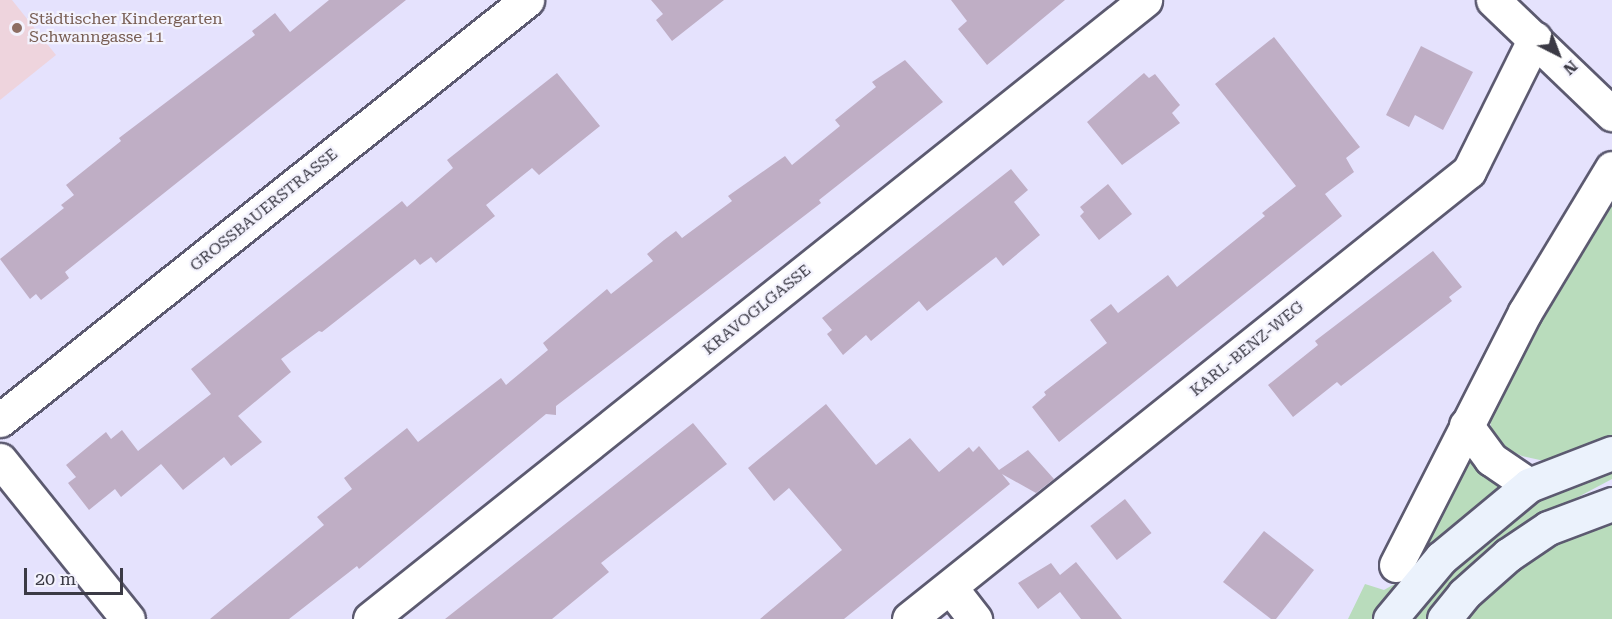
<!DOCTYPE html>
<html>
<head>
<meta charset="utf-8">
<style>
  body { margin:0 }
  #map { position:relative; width:1612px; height:619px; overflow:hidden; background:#e5e2fd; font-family:"Roboto Serif",serif }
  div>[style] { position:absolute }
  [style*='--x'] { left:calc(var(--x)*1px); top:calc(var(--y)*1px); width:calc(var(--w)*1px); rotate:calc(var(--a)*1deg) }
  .education>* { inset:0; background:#eed4dd }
  .green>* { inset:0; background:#b9dcbc }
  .building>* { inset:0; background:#bfaec5; transform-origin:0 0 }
  .roads { filter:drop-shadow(2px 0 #5c5a70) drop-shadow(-2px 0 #5c5a70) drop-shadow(0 2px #5c5a70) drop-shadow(0 -2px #5c5a70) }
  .minor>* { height:33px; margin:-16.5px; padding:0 16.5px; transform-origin:16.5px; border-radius:16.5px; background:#fff }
  .secondary>* { height:33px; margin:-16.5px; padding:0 16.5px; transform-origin:16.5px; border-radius:16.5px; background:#ebf2fc }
  .dots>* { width:16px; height:16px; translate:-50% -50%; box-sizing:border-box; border:3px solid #f3f2fd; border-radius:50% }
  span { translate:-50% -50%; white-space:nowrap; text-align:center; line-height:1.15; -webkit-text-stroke:4.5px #f3f2fd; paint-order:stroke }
  .education-label { font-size:16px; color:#785e54 }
  .left { translate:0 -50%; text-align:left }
  .street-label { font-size:16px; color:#3b3a45 }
  .north { position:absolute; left:1528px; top:24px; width:60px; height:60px; -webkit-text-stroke:4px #f3f2fd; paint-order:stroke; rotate:138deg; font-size:16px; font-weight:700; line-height:24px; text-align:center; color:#3b3a45 }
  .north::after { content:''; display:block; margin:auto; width:21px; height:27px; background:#3b3a45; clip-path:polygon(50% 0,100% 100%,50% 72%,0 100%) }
  .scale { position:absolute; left:24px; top:568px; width:99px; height:27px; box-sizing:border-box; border:3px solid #3b3a45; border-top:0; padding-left:8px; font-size:18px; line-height:21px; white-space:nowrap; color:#3b3a45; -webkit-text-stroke:4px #f3f2fd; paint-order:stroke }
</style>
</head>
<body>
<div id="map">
  <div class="education">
    <i style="clip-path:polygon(0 0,12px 0,56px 55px,0 100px)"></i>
  </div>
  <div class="green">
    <i style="clip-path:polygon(1612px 199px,1612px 443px,1549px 462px,1522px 456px,1500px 446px,1493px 436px,1487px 407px)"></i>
    <i style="clip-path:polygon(1469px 460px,1505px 476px,1506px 484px,1378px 619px,1348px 619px,1365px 584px,1384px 590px,1398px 582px,1435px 509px,1444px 512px)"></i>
    <i style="clip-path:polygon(1612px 465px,1612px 479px,1565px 504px,1495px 553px,1428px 619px,1403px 619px,1511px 510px)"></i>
    <i style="clip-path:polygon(1612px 511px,1612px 619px,1456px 619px,1511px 562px)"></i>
  </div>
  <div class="building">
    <i style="clip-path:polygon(329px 0,406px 0,65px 272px,69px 278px,41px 300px,36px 294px,30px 299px,0 259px,64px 208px,61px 205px,74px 195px,66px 185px,121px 141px,119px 138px,255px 35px,252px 31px,275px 13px,290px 32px)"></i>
    <i style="clip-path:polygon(651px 0,724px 0,672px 41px,656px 20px,663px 14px)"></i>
    <i style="clip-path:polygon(951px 0,1065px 0,987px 65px,958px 29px,967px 21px)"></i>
    <i style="clip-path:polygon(1274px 37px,1360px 147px,1346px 158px,1354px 172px,1325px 194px,1342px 216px,1059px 442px,1032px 407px,1046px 395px,1044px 392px,1107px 343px,1090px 320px,1111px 304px,1118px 313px,1168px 275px,1177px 287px,1265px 216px,1262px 213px,1296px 186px,1215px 84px)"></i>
    <i style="clip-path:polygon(1421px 46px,1473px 72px,1443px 130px,1415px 115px,1409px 127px,1386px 115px)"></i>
    <i style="clip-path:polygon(905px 60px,943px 102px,819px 200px,821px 203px,556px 406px,556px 415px,546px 414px,359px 569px,357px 566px,289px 619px,210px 619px,324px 525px,317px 517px,352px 489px,344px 478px,407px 428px,418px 442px,501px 378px,506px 385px,548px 350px,543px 343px,607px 289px,611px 294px,653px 261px,647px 254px,664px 240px,676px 231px,682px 238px,732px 201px,728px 196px,785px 156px,792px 165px,840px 126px,835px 120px,876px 87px,872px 82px)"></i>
    <i style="clip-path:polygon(557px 73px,600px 126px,539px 175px,532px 168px,486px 205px,495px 216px,436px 263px,431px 257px,420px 265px,415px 259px,322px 332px,319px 331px,281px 359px,291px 372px,238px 416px,262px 442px,231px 466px,224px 457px,183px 490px,161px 464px,121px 497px,115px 489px,89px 510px,68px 483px,76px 477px,66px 465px,106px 432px,111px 439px,122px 430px,138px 451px,211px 394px,191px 369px,402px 201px,407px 207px,453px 168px,447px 160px)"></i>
    <i style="clip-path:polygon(1144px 73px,1149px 78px,1155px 74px,1180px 105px,1172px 113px,1180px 123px,1122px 165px,1087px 122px)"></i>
    <i style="clip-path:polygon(1011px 169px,1028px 190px,1014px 202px,1040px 235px,1003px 266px,996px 257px,927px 311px,919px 301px,871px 341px,866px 335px,843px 355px,827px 334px,832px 330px,822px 318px)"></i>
    <i style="clip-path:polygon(1108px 184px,1132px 214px,1099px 240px,1080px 216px,1084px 212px,1080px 207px)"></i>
    <i style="clip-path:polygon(1433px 251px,1462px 287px,1449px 297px,1452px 301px,1341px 386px,1337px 382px,1293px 417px,1268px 385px,1318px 345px,1315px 341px)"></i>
    <i style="clip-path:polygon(826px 404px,876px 465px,910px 438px,939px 472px,969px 447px,973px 452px,979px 446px,999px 470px,1028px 450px,1054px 479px,1036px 493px,1002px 474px,1010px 484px,844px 619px,760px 619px,842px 550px,789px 488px,774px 501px,748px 468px)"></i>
    <i style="clip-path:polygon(693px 423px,727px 464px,601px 563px,609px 572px,552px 619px,445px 619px)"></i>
    <i style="left:1125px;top:499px;width:43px;height:44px;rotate:52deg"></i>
    <i style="clip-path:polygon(1264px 531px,1314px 570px,1276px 619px,1271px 619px,1223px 582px)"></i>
    <i style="clip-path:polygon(1076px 562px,1122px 619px,1081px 619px,1060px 592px,1038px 609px,1018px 583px,1051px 563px,1060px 575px)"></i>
  </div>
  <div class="roads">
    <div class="minor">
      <i style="--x:1493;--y:0;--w:165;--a:43.8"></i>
      <i style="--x:0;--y:420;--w:674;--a:-38.55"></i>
      <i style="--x:1466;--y:425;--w:42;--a:53.7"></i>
      <i style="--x:1491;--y:459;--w:46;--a:34.4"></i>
      <i style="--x:0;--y:460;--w:204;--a:51.2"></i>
      <i style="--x:1396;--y:565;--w:284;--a:-63"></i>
      <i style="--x:1525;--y:312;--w:168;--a:-58.9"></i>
      <i style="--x:950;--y:587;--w:41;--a:52"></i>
      <i style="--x:370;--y:619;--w:992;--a:-38.61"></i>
      <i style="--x:909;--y:619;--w:717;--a:-38.66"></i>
      <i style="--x:1469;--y:171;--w:148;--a:-63.6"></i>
    </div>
    <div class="secondary">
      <i style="--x:1390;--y:619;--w:80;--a:-50.1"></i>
      <i style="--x:1441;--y:558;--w:114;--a:-39.7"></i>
      <i style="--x:1529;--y:485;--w:89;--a:-21.1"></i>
      <i style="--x:1444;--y:619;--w:32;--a:-51"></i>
      <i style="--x:1464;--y:594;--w:59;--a:-41.6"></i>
      <i style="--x:1508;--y:555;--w:48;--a:-34"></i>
      <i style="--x:1548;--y:528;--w:68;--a:-20.6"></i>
    </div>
  </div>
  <div class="dots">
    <i style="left:17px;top:28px;background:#8d6e63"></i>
  </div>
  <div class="education-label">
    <span class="left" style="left:29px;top:28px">Städtischer Kindergarten<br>Schwanngasse 11</span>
  </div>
  <div class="street-label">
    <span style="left:264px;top:210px;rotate:-39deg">GROSSBAUERSTRASSE</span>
    <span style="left:757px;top:310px;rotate:-39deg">KRAVOGLGASSE</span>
    <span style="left:1247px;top:349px;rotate:-39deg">KARL-BENZ-WEG</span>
  </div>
  <div class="north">N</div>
  <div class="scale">20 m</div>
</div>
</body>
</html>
